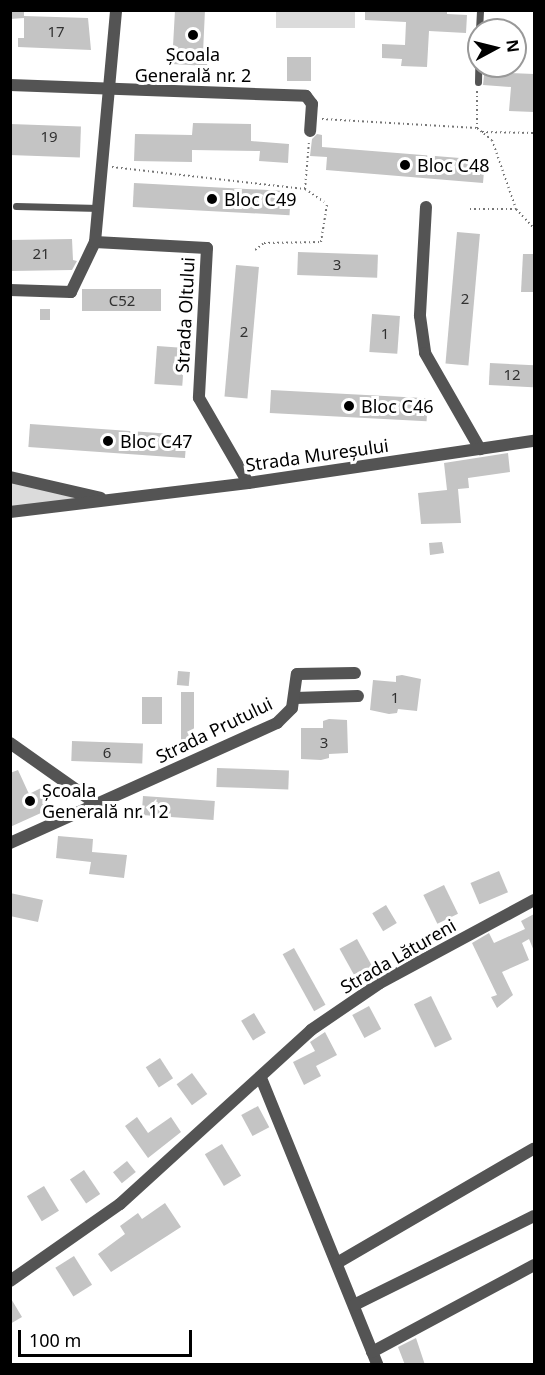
<!DOCTYPE html>
<html>
<head>
<meta charset="utf-8">
<style>
  body { margin:0 }
  #map { position:relative; width:545px; height:1375px; overflow:hidden; background:#fff; font-family:"Noto Sans",sans-serif }
  div>[style] { position:absolute }
  [style*='--x'] { left:calc(var(--x)*1px); top:calc(var(--y)*1px); width:calc(var(--w)*1px); rotate:calc(var(--a)*1deg) }
  .green>* { inset:0; background:#dbdbdb; transform-origin:0 0 }
  .building>* { inset:0; background:#c4c4c4; transform-origin:0 0 }
  .path>* { height:2px; margin-top:-1px; transform-origin:0; background:repeating-linear-gradient(90deg,#767676 0 1.5px,transparent 0 4.5px) }
  .lane>* { height:7px; margin:-3.5px; padding:0 3.5px; transform-origin:3.5px; border-radius:3.5px; background:#545454 }
  .street>* { height:12px; margin:-6px; padding:0 6px; transform-origin:6px; border-radius:6px; background:#545454 }
  .dots>* { width:16px; height:16px; translate:-50% -50%; box-sizing:border-box; border:3px solid #fff; border-radius:50% }
  span { translate:-50% -50%; white-space:nowrap; text-align:center; line-height:1.15; -webkit-text-stroke:6px #fff; paint-order:stroke }
  .number-label { font-size:15px; color:#313131 }
  .number-label span { -webkit-text-stroke-width:0 }
  .poi-label { font-size:18px; color:#000 }
  .left { translate:0 -50%; text-align:left }
  .street-label { font-size:18px; color:#000 }
  .frame { position:absolute; inset:0; border:12px solid #000; pointer-events:none }
  .north { position:absolute; left:467px; top:18px; width:60px; height:60px; box-sizing:border-box; background:#fff; border:2px solid #999; border-radius:50%; rotate:83deg; font-size:16px; font-weight:700; line-height:24px; text-align:center; color:#000 }
  .north::after { content:''; display:block; margin:auto; width:21px; height:27px; background:#000; clip-path:polygon(50% 0,100% 100%,50% 72%,0 100%) }
  .scale { position:absolute; left:18px; top:1330px; width:174px; height:27px; box-sizing:border-box; border:3px solid #000; border-top:0; padding-left:8px; font-size:18px; line-height:21px; white-space:nowrap; color:#000; -webkit-text-stroke:4px #fff; paint-order:stroke }
</style>
</head>
<body>
<div id="map">
  <div class="green">
    <i style="left:276px;top:11px;width:79px;height:17px"></i>
    <i style="clip-path:polygon(10px 480px,73px 493px,76px 499px,11px 507px)"></i>
  </div>
  <div class="building">
    <i style="clip-path:polygon(10px 10px,24px 10px,24px 16px,88px 18px,91px 50px,18px 47px,18px 38px,24px 38px,24px 18px,10px 19px)"></i>
    <i style="clip-path:polygon(175px 10px,205px 10px,203px 53px,208px 53px,207px 66px,172px 64px)"></i>
    <i style="clip-path:polygon(365px 10px,447px 10px,447px 14px,467px 15px,466px 33px,429px 31px,427px 67px,401px 66px,402px 59px,382px 58px,382px 44px,405px 45px,406px 22px,365px 20px)"></i>
    <i style="left:287px;top:57px;width:24px;height:24px"></i>
    <i style="clip-path:polygon(485px 66px,511px 66px,510px 73px,534px 74px,534px 112px,509px 111px,511px 87px,483px 85px)"></i>
    <i style="clip-path:polygon(193px 123px,251px 124px,251px 141px,289px 144px,288px 163px,259px 161px,260px 151px,192px 150px,192px 162px,134px 161px,135px 134px,192px 135px)"></i>
    <i style="left:10px;top:124px;width:71px;height:31px;rotate:2deg"></i>
    <i style="clip-path:polygon(317px 134px,322px 135px,322px 147px,485px 160px,483px 183px,326px 170px,327px 157px,310px 156px,312px 139px)"></i>
    <i style="left:134px;top:183px;width:157px;height:24px;rotate:3deg"></i>
    <i style="left:457px;top:232px;width:23px;height:132px;rotate:5deg"></i>
    <i style="clip-path:polygon(72px 239px,73px 260px,77px 261px,72px 270px,10px 271px,10px 240px)"></i>
    <i style="left:298px;top:252px;width:80px;height:23px;rotate:2deg"></i>
    <i style="clip-path:polygon(523px 254px,534px 254px,534px 292px,521px 292px)"></i>
    <i style="left:236px;top:265px;width:23px;height:132px;rotate:5deg"></i>
    <i style="left:161px;top:289px;width:22px;height:79px;rotate:90deg"></i>
    <i style="left:40px;top:309px;width:10px;height:11px"></i>
    <i style="left:372px;top:314px;width:28px;height:38px;rotate:4deg"></i>
    <i style="left:157px;top:346px;width:28px;height:38px;rotate:4deg"></i>
    <i style="left:490px;top:363px;width:44px;height:22px;rotate:3deg"></i>
    <i style="left:271px;top:390px;width:157px;height:23px;rotate:3deg"></i>
    <i style="left:30px;top:424px;width:157px;height:23px;rotate:4deg"></i>
    <i style="clip-path:polygon(508px 453px,510px 472px,468px 478px,469px 488px,458px 489px,461px 523px,421px 524px,418px 493px,447px 490px,444px 463px)"></i>
    <i style="clip-path:polygon(442px 542px,444px 553px,430px 555px,429px 543px)"></i>
    <i style="left:178px;top:671px;width:12px;height:14px;rotate:5deg"></i>
    <i style="clip-path:polygon(402px 675px,421px 679px,417px 711px,398px 709px,397px 713px,389px 714px,370px 710px,373px 680px,396px 682px,396px 676px)"></i>
    <i style="left:181px;top:692px;width:13px;height:51px"></i>
    <i style="left:142px;top:697px;width:20px;height:27px"></i>
    <i style="clip-path:polygon(329px 719px,347px 720px,348px 753px,329px 754px,329px 758px,321px 760px,301px 759px,301px 728px,323px 728px,323px 721px)"></i>
    <i style="left:72px;top:741px;width:71px;height:20px;rotate:2deg"></i>
    <i style="left:217px;top:768px;width:72px;height:19px;rotate:2deg"></i>
    <i style="clip-path:polygon(18px 770px,29px 794px,43px 787px,52px 808px,10px 827px,10px 773px)"></i>
    <i style="left:143px;top:796px;width:72px;height:19px;rotate:4deg"></i>
    <i style="clip-path:polygon(58px 836px,93px 839px,92px 852px,127px 855px,124px 878px,89px 874px,91px 862px,56px 858px)"></i>
    <i style="left:499px;top:871px;width:23px;height:31px;rotate:67deg"></i>
    <i style="left:444px;top:885px;width:32px;height:23px;rotate:64deg"></i>
    <i style="clip-path:polygon(10px 893px,43px 900px,38px 922px,10px 916px)"></i>
    <i style="left:386px;top:905px;width:21px;height:16px;rotate:59deg"></i>
    <i style="clip-path:polygon(534px 914px,534px 951px,529px 939px,522px 943px,529px 960px,502px 972px,513px 995px,497px 1008px,491px 997px,497px 995px,472px 943px,489px 933px,494px 943px,525px 929px,521px 921px)"></i>
    <i style="left:357px;top:939px;width:31px;height:20px;rotate:61deg"></i>
    <i style="left:294px;top:948px;width:65px;height:13px;rotate:61deg"></i>
    <i style="left:431px;top:996px;width:48px;height:19px;rotate:64deg"></i>
    <i style="left:369px;top:1006px;width:26px;height:19px;rotate:62deg"></i>
    <i style="left:254px;top:1013px;width:23px;height:15px;rotate:59deg"></i>
    <i style="clip-path:polygon(325px 1032px,337px 1055px,316px 1066px,321px 1076px,304px 1085px,293px 1062px,315px 1051px,310px 1042px)"></i>
    <i style="left:160px;top:1058px;width:24px;height:17px;rotate:57deg"></i>
    <i style="left:192px;top:1073px;width:26px;height:19px;rotate:54deg"></i>
    <i style="left:258px;top:1106px;width:24px;height:19px;rotate:62deg"></i>
    <i style="clip-path:polygon(137px 1117px,148px 1133px,171px 1117px,181px 1132px,148px 1158px,125px 1126px)"></i>
    <i style="left:222px;top:1144px;width:37px;height:20px;rotate:59deg"></i>
    <i style="left:127px;top:1161px;width:14px;height:18px;rotate:51deg"></i>
    <i style="left:84px;top:1170px;width:29px;height:17px;rotate:56deg"></i>
    <i style="left:44px;top:1186px;width:29px;height:20px;rotate:59deg"></i>
    <i style="clip-path:polygon(165px 1203px,181px 1227px,111px 1272px,98px 1254px,125px 1234px,120px 1226px,138px 1213px,142px 1219px)"></i>
    <i style="left:74px;top:1256px;width:34px;height:22px;rotate:58deg"></i>
    <i style="clip-path:polygon(10px 1297px,22px 1317px,10px 1324px)"></i>
    <i style="clip-path:polygon(416px 1338px,425px 1365px,405px 1365px,398px 1347px)"></i>
  </div>
  <div class="path">
    <i style="--x:477;--y:91;--w:37;--a:90"></i>
    <i style="--x:477;--y:128;--w:19;--a:39"></i>
    <i style="--x:492;--y:140;--w:73;--a:70.8"></i>
    <i style="--x:516;--y:209;--w:26;--a:47"></i>
    <i style="--x:322;--y:119;--w:155;--a:3.3"></i>
    <i style="--x:482;--y:132;--w:52;--a:1.1"></i>
    <i style="--x:112;--y:167;--w:194;--a:6.5"></i>
    <i style="--x:305;--y:189;--w:23;--a:34"></i>
    <i style="--x:305;--y:189;--w:48;--a:-85.2"></i>
    <i style="--x:470;--y:209;--w:46;--a:0"></i>
    <i style="--x:255;--y:250;--w:11;--a:-38"></i>
    <i style="--x:264;--y:243;--w:57;--a:-1"></i>
    <i style="--x:321;--y:242;--w:39;--a:-81"></i>
  </div>
  <div class="lane">
    <i style="--x:479;--y:30;--w:20;--a:-87"></i>
    <i style="--x:478;--y:82;--w:48;--a:-88.8"></i>
    <i style="--x:16;--y:206;--w:83;--a:1.4"></i>
  </div>
  <div class="street">
    <i style="--x:10;--y:85;--w:296;--a:2.1"></i>
    <i style="--x:306;--y:96;--w:10;--a:53"></i>
    <i style="--x:312;--y:104;--w:27;--a:94"></i>
    <i style="--x:426;--y:207;--w:109;--a:93.2"></i>
    <i style="--x:420;--y:316;--w:37;--a:82"></i>
    <i style="--x:425;--y:353;--w:111;--a:60.2"></i>
    <i style="--x:95;--y:242;--w:112;--a:3.1"></i>
    <i style="--x:207;--y:248;--w:150;--a:93.1"></i>
    <i style="--x:199;--y:398;--w:98;--a:60"></i>
    <i style="--x:10;--y:290;--w:61;--a:1.9"></i>
    <i style="--x:71;--y:292;--w:55;--a:-64.4"></i>
    <i style="--x:95;--y:242;--w:233;--a:-84.8"></i>
    <i style="--x:10;--y:477;--w:93;--a:13"></i>
    <i style="--x:10;--y:512;--w:240;--a:-6.9"></i>
    <i style="--x:248;--y:483;--w:289;--a:-8.4"></i>
    <i style="--x:295;--y:698;--w:63;--a:-1.8"></i>
    <i style="--x:10;--y:743;--w:108;--a:35.2"></i>
    <i style="--x:10;--y:843;--w:293;--a:-24.2"></i>
    <i style="--x:277;--y:723;--w:21;--a:-45"></i>
    <i style="--x:292;--y:708;--w:34;--a:-82"></i>
    <i style="--x:297;--y:674;--w:58;--a:-1"></i>
    <i style="--x:261;--y:1078;--w:309;--a:67.9"></i>
    <i style="--x:337;--y:1263;--w:227;--a:-30.2"></i>
    <i style="--x:10;--y:1281;--w:134;--a:-35"></i>
    <i style="--x:120;--y:1204;--w:258;--a:-42.3"></i>
    <i style="--x:311;--y:1030;--w:83;--a:-34.3"></i>
    <i style="--x:380;--y:983;--w:175;--a:-28.3"></i>
    <i style="--x:354;--y:1305;--w:201;--a:-26.3"></i>
    <i style="--x:372;--y:1352;--w:184;--a:-28.2"></i>
  </div>
  <div class="dots">
    <i style="left:193px;top:35px;background:#000"></i>
    <i style="left:405px;top:165px;background:#000"></i>
    <i style="left:212px;top:199px;background:#000"></i>
    <i style="left:349px;top:406px;background:#000"></i>
    <i style="left:108px;top:441px;background:#000"></i>
    <i style="left:30px;top:801px;background:#000"></i>
  </div>
  <div class="number-label">
    <span style="left:56px;top:32px">17</span>
    <span style="left:49px;top:137px">19</span>
    <span style="left:41px;top:254px">21</span>
    <span style="left:337px;top:265px">3</span>
    <span style="left:465px;top:299px">2</span>
    <span style="left:122px;top:301px">C52</span>
    <span style="left:244px;top:332px">2</span>
    <span style="left:385px;top:334px">1</span>
    <span style="left:512px;top:375px">12</span>
    <span style="left:395px;top:698px">1</span>
    <span style="left:324px;top:743px">3</span>
    <span style="left:107px;top:753px">6</span>
  </div>
  <div class="poi-label">
    <span style="left:193px;top:65px">Școala<br>Generală nr. 2</span>
    <span class="left" style="left:417px;top:165px">Bloc C48</span>
    <span class="left" style="left:224px;top:199px">Bloc C49</span>
    <span class="left" style="left:361px;top:406px">Bloc C46</span>
    <span class="left" style="left:120px;top:441px">Bloc C47</span>
    <span class="left" style="left:42px;top:801px">Școala<br>Generală nr. 12</span>
  </div>
  <div class="street-label">
    <span style="left:185px;top:315px;rotate:-87deg">Strada Oltului</span>
    <span style="left:317px;top:455px;rotate:-8deg">Strada Mureșului</span>
    <span style="left:214px;top:730px;rotate:-26deg">Strada Prutului</span>
    <span style="left:398px;top:956px;rotate:-30deg">Strada Lătureni</span>
  </div>
  <div class="frame"></div>
  <div class="north">N</div>
  <div class="scale">100 m</div>
</div>
</body>
</html>
